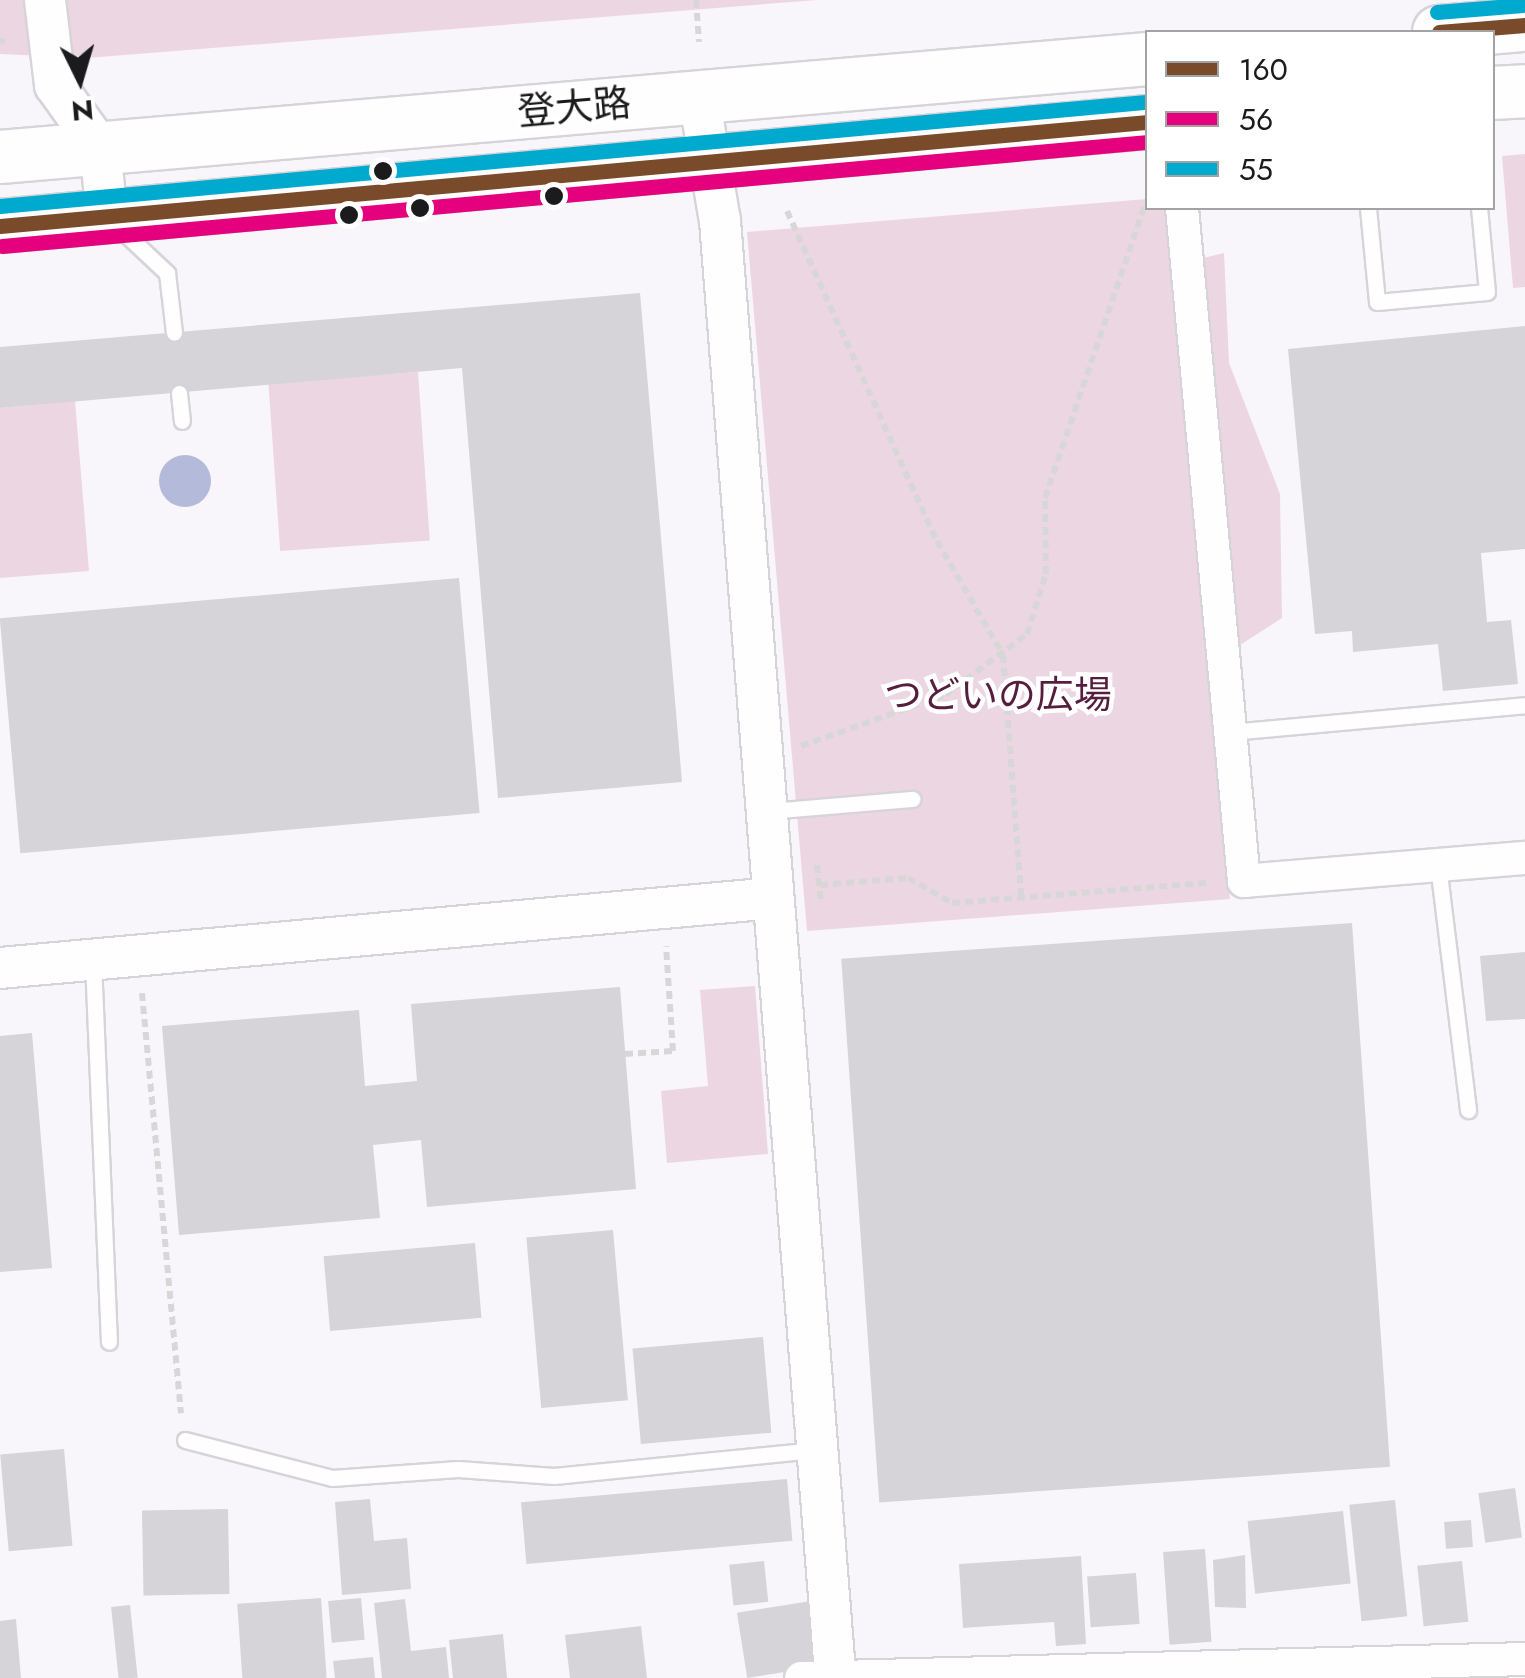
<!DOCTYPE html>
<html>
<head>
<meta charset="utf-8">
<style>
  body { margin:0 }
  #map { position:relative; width:1525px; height:1678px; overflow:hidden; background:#f9f6fb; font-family:Jost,"Noto Sans JP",sans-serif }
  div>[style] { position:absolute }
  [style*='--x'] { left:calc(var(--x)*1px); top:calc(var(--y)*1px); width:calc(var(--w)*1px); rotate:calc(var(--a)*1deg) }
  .green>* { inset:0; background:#ecd6e1; transform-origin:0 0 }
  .water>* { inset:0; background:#b4bad9 }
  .round { border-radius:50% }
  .building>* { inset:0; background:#d6d4d8; transform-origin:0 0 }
  .path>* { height:6px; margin-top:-3px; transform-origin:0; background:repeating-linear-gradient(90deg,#d8d7d8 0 8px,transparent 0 13px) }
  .roads { filter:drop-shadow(2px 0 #d6d4d8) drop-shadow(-2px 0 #d6d4d8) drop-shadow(0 2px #d6d4d8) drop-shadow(0 -2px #d6d4d8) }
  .service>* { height:15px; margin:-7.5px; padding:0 7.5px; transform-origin:7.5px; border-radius:7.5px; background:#fefefe }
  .minor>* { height:32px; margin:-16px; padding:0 16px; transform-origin:16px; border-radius:16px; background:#fefefe }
  .tertiary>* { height:40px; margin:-20px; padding:0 20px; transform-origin:20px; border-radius:20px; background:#fefefe }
  .trunk>* { height:52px; margin:-26px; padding:0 26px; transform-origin:26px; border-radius:26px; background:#fefefe }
  .bus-1>* { height:15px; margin:-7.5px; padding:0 7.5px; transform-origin:7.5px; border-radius:7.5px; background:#7a4b2a }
  .bus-2>* { height:15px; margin:-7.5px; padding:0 7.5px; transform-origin:7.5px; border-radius:7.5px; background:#e5007d }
  .bus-3>* { height:15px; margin:-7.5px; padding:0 7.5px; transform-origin:7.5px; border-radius:7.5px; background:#00a9ce }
  .dots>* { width:28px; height:28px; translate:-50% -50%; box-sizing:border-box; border:5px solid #fff; border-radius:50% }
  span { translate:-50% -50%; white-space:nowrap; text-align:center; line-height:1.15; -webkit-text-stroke:9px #fff; paint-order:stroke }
  .street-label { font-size:38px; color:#1b1a1c }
  .park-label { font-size:38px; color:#561e3c }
  .legend { position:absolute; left:1145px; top:30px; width:350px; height:180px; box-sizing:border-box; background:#fff; border:2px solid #a4a3a4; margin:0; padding:12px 18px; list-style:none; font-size:30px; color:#1b1a1c }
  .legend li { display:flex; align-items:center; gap:20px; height:50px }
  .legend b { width:50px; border:2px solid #a4a3a4 }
  .north { position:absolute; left:30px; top:30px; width:100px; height:100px; -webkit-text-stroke:8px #fff; paint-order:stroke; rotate:175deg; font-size:28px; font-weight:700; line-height:40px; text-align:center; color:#1b1a1c }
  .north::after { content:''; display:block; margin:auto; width:35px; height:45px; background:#1b1a1c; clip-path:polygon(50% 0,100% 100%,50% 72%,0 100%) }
</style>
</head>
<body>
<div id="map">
  <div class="green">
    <i style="clip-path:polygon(0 0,817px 0,87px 58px,0 54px)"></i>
    <i style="clip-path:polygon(1525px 154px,1525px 287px,1513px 288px,1502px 156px)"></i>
    <i style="clip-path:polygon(1147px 199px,1148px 208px,1164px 208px,1170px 266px,1224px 253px,1229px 363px,1280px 494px,1282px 618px,1240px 645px,1258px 857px,1225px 849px,1230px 899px,807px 931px,747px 232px)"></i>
    <i style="left:418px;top:372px;width:169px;height:150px;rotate:86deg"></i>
    <i style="clip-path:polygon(75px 401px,89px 571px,0 578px,0 408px)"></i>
    <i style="clip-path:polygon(755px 986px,768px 1154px,667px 1163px,661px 1091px,708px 1086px,700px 990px)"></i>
  </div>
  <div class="water">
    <i class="round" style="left:159px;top:455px;width:52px;height:52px"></i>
  </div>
  <div class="building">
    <i style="clip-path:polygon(640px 293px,682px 782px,498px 798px,462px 368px,0 408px,0 347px)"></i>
    <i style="clip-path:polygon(1525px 326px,1525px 549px,1481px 553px,1487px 622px,1511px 620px,1518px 684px,1443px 691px,1438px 644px,1353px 652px,1352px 631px,1315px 634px,1288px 349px)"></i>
    <i style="left:459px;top:578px;width:236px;height:461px;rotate:85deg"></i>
    <i style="left:1352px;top:923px;width:545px;height:512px;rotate:86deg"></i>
    <i style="clip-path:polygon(1525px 952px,1525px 1019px,1486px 1021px,1480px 956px)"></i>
    <i style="clip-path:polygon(620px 987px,636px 1189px,427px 1207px,421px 1140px,373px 1145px,380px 1218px,179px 1235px,162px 1026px,359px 1010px,365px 1086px,417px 1081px,411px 1004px)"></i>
    <i style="clip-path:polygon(32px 1033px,52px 1268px,0 1272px,0 1036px)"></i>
    <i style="left:613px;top:1230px;width:171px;height:87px;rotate:85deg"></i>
    <i style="left:475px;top:1243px;width:75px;height:152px;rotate:85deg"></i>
    <i style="left:763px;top:1337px;width:96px;height:131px;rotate:85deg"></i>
    <i style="left:64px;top:1449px;width:97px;height:64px;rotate:85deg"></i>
    <i style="left:787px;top:1479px;width:62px;height:267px;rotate:85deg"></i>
    <i style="left:1515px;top:1488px;width:50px;height:37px;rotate:82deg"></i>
    <i style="clip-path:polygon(370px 1499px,374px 1541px,407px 1538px,411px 1589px,342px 1595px,335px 1502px)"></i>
    <i style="left:1395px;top:1500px;width:117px;height:46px;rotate:84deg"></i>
    <i style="left:228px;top:1509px;width:85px;height:86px;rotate:89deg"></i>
    <i style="left:1343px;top:1511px;width:73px;height:96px;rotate:84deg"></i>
    <i style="left:1471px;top:1520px;width:27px;height:27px;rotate:86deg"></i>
    <i style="left:1205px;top:1549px;width:93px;height:42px;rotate:86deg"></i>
    <i style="clip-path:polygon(1245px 1555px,1246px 1608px,1215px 1607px,1213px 1560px)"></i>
    <i style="clip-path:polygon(1081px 1556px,1086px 1644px,1056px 1646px,1054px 1622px,963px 1628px,959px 1564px)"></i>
    <i style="left:764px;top:1561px;width:41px;height:35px;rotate:84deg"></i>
    <i style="left:1462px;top:1561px;width:61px;height:45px;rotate:84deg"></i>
    <i style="left:1136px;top:1573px;width:51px;height:49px;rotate:86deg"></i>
    <i style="left:321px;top:1598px;width:80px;height:84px;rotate:86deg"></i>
    <i style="left:361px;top:1598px;width:42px;height:33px;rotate:85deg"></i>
    <i style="clip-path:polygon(405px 1599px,411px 1651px,446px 1647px,449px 1678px,382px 1678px,374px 1603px)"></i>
    <i style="left:811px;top:1601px;width:66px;height:75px;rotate:81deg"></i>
    <i style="left:130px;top:1605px;width:73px;height:19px;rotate:84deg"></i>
    <i style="clip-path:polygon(16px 1619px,21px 1678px,0 1678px,0 1621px)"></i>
    <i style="clip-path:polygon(641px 1626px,647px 1678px,570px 1678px,565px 1635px)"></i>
    <i style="clip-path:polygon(503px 1634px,507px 1678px,453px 1678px,449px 1640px)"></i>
    <i style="clip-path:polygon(373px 1657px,375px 1678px,335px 1678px,333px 1661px)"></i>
  </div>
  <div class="path">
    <i style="--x:696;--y:0;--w:42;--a:85.9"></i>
    <i style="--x:0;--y:39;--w:6;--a:45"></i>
    <i style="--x:787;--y:211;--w:362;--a:65.6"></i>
    <i style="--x:937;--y:541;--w:132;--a:59.9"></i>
    <i style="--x:1003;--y:655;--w:243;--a:85.7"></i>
    <i style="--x:801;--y:746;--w:153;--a:-19.5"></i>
    <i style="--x:945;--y:695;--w:102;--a:-36.6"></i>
    <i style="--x:1027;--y:634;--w:63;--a:-72.4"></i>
    <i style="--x:1046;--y:574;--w:76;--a:-90.8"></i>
    <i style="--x:1045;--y:498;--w:307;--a:-71.2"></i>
    <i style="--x:817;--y:865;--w:38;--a:84"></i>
    <i style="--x:820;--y:885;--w:88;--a:-4.5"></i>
    <i style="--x:908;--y:878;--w:51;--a:29.6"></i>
    <i style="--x:952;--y:903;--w:257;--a:-4.5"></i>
    <i style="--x:142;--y:993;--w:422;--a:84.7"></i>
    <i style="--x:625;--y:1054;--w:48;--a:-3.6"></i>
    <i style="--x:673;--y:1051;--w:105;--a:-93.8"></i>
  </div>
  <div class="roads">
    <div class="service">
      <i style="--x:1368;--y:208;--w:94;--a:84.5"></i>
      <i style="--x:1377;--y:302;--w:110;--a:-5.2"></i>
      <i style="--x:1487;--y:292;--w:84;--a:-95.4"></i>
      <i style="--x:117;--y:226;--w:69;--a:43.2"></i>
      <i style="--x:167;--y:273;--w:60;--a:83.3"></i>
      <i style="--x:179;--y:393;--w:28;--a:84"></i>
      <i style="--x:1230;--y:732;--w:296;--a:-5.2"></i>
      <i style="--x:769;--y:811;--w:144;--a:-4.8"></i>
      <i style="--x:1438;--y:865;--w:247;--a:83"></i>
      <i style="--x:93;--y:961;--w:381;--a:87.6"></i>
      <i style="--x:185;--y:1440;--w:152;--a:14.5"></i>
      <i style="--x:332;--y:1478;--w:126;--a:-4.1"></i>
      <i style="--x:458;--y:1469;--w:96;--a:4.2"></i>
      <i style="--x:554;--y:1476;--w:263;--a:-5.7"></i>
    </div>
    <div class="minor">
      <i style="--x:1182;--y:208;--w:676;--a:84.74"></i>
      <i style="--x:1244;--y:881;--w:282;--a:-4.7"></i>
      <i style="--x:801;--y:1678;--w:724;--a:-1.5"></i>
    </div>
    <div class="tertiary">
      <i style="--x:45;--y:0;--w:86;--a:83.3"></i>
      <i style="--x:55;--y:85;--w:77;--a:54.5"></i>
      <i style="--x:100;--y:148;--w:68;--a:84.1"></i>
      <i style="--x:699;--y:97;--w:126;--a:80.4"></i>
      <i style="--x:720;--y:221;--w:1457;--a:85.47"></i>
      <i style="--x:0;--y:968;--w:776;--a:-5.17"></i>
    </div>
    <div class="trunk">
      <i style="--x:1439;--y:32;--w:86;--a:-4.7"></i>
      <i style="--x:1492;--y:93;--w:33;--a:-3"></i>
      <i style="--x:0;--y:157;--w:1152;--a:-4.88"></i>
      <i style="--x:0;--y:226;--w:1153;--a:-5.18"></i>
    </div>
  </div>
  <div class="bus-1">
    <i style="--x:1439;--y:32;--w:86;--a:-4.7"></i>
    <i style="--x:0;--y:226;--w:1153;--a:-5.18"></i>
  </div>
  <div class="bus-2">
    <i style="--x:2;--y:246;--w:1151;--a:-5.19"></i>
  </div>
  <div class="bus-3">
    <i style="--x:1437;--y:12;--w:86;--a:-4.7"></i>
    <i style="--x:0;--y:206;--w:1151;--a:-5.19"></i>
  </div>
  <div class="dots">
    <i style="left:383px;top:171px;background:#1b1a1c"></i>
    <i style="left:554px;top:196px;background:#1b1a1c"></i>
    <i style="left:420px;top:208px;background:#1b1a1c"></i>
    <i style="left:349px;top:215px;background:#1b1a1c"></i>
  </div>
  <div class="street-label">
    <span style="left:574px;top:107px;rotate:-5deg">登大路</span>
  </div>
  <div class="park-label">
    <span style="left:998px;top:695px">つどいの広場</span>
  </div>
  <ul class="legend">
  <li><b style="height:12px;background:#7a4b2a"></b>160</li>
  <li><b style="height:12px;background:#e5007d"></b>56</li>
  <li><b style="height:12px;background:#00a9ce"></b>55</li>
  </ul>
  <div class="north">N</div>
</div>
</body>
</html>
